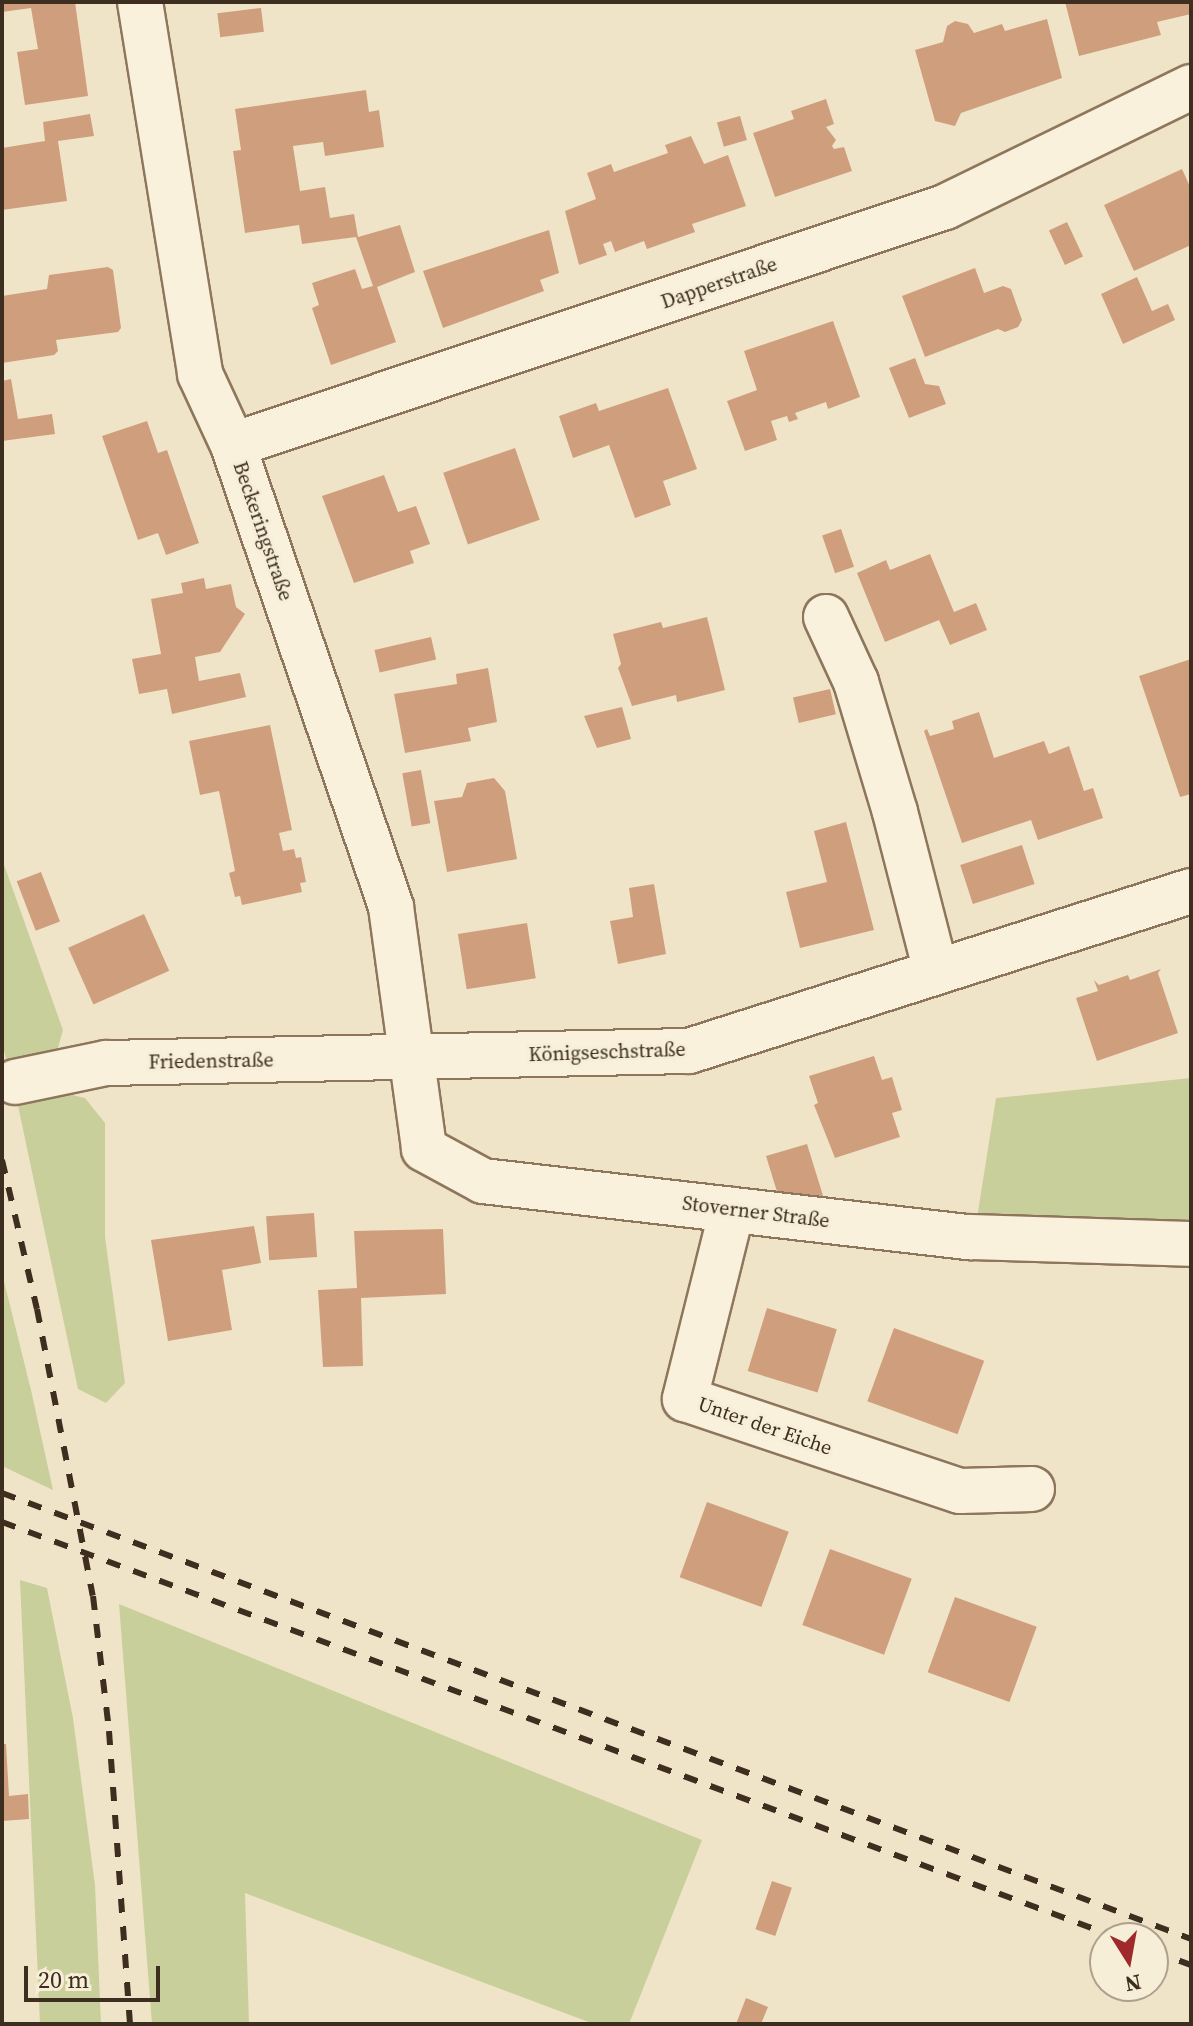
<!DOCTYPE html>
<html>
<head>
<meta charset="utf-8">
<style>
  body { margin:0 }
  #map { position:relative; width:1193px; height:2026px; overflow:hidden; background:#f0e4c8; font-family:"Source Serif 4",serif }
  div>[style] { position:absolute }
  [style*='--x'] { left:calc(var(--x)*1px); top:calc(var(--y)*1px); width:calc(var(--w)*1px); rotate:calc(var(--a)*1deg) }
  .green>* { inset:0; background:#c9cf9b }
  .building>* { inset:0; background:#cf9f7d; transform-origin:0 0 }
  .roads { filter:drop-shadow(2px 0 #8d765c) drop-shadow(-2px 0 #8d765c) drop-shadow(0 2px #8d765c) drop-shadow(0 -2px #8d765c) }
  .minor>* { height:44px; margin:-22px; padding:0 22px; transform-origin:22px; border-radius:22px; background:#faf1dc }
  .rail>* { height:6px; margin-top:-3px; transform-origin:0; background:repeating-linear-gradient(90deg,#3d2e20 0 14px,transparent 0 28px) }
  span { translate:-50% -50%; white-space:nowrap; text-align:center; line-height:1.15; -webkit-text-stroke:6px #f7eed8; paint-order:stroke }
  .street-label { font-size:20px; color:#3d2e20 }
  .frame { position:absolute; inset:0; border:4px solid #3d2e20; pointer-events:none }
  .north { position:absolute; left:1089px; top:1922px; width:80px; height:80px; box-sizing:border-box; background:#f7eed8; border:2px solid #ada18e; border-radius:50%; rotate:169deg; font-size:22px; font-weight:700; line-height:32px; text-align:center; color:#3d2e20 }
  .north::after { content:''; display:block; margin:auto; width:28px; height:36px; background:#9e2a2b; clip-path:polygon(50% 0,100% 100%,50% 72%,0 100%) }
  .scale { position:absolute; left:24px; top:1966px; width:136px; height:36px; box-sizing:border-box; border:4px solid #3d2e20; border-top:0; padding-left:10px; font-size:24px; line-height:28px; white-space:nowrap; color:#3d2e20; -webkit-text-stroke:6px #f7eed8; paint-order:stroke }
</style>
</head>
<body>
<div id="map">
  <div class="green">
    <i style="clip-path:polygon(2px 859px,63px 1030px,57px 1051px,8px 1066px,2px 1043px)"></i>
    <i style="clip-path:polygon(1191px 1078px,1191px 1220px,977px 1218px,996px 1098px)"></i>
    <i style="clip-path:polygon(60px 1092px,85px 1098px,105px 1123px,105px 1237px,125px 1383px,106px 1403px,78px 1389px,17px 1101px)"></i>
    <i style="clip-path:polygon(2px 1273px,31px 1390px,53px 1490px,2px 1466px)"></i>
    <i style="clip-path:polygon(20px 1580px,47px 1588px,73px 1718px,95px 1885px,101px 2024px,40px 2024px)"></i>
    <i style="clip-path:polygon(119px 1604px,702px 1840px,629px 2024px,594px 2024px,245px 1893px,249px 2024px,152px 2024px)"></i>
  </div>
  <div class="building">
    <i style="clip-path:polygon(2px 2px,75px 2px,88px 96px,25px 105px,17px 52px,38px 49px,31px 8px,2px 12px)"></i>
    <i style="clip-path:polygon(1065px 2px,1190px 2px,1191px 14px,1157px 22px,1161px 35px,1079px 56px)"></i>
    <i style="left:261px;top:8px;width:24px;height:44px;rotate:83deg"></i>
    <i style="clip-path:polygon(1047px 19px,1062px 78px,961px 113px,955px 126px,935px 121px,915px 50px,943px 42px,947px 26px,955px 21px,968px 24px,974px 33px,1002px 24px,1005px 31px)"></i>
    <i style="clip-path:polygon(366px 90px,369px 112px,379px 110px,384px 147px,325px 156px,323px 142px,293px 146px,300px 191px,325px 187px,330px 218px,354px 214px,358px 237px,400px 225px,415px 272px,377px 287px,396px 342px,331px 365px,312px 308px,319px 305px,312px 283px,355px 269px,362px 289px,373px 286px,356px 237px,302px 244px,299px 225px,245px 233px,233px 151px,241px 150px,235px 109px)"></i>
    <i style="clip-path:polygon(826px 99px,834px 124px,826px 127px,836px 140px,832px 146px,834px 149px,844px 147px,852px 171px,775px 197px,753px 133px,794px 119px,791px 111px)"></i>
    <i style="clip-path:polygon(90px 114px,94px 136px,58px 141px,67px 201px,2px 210px,2px 148px,45px 141px,43px 122px)"></i>
    <i style="left:740px;top:116px;width:25px;height:24px;rotate:74deg"></i>
    <i style="clip-path:polygon(691px 136px,704px 164px,728px 155px,746px 206px,692px 224px,695px 232px,647px 249px,644px 241px,615px 252px,611px 241px,603px 244px,607px 255px,579px 265px,565px 211px,596px 199px,587px 173px,611px 164px,614px 172px,668px 153px,665px 145px)"></i>
    <i style="clip-path:polygon(1182px 169px,1191px 189px,1191px 245px,1134px 271px,1104px 205px)"></i>
    <i style="left:1067px;top:222px;width:38px;height:20px;rotate:65deg"></i>
    <i style="clip-path:polygon(549px 230px,559px 273px,540px 280px,544px 291px,443px 328px,423px 271px)"></i>
    <i style="clip-path:polygon(108px 267px,113px 270px,121px 328px,118px 332px,56px 340px,58px 351px,54px 355px,2px 363px,2px 296px,47px 289px,49px 275px)"></i>
    <i style="clip-path:polygon(975px 268px,984px 293px,1003px 286px,1011px 289px,1022px 320px,1018px 327px,1005px 332px,998px 329px,925px 357px,902px 296px)"></i>
    <i style="clip-path:polygon(1137px 277px,1152px 311px,1168px 304px,1175px 320px,1123px 344px,1101px 294px)"></i>
    <i style="clip-path:polygon(833px 321px,860px 397px,828px 409px,826px 402px,795px 413px,798px 419px,789px 422px,787px 416px,771px 421px,777px 440px,745px 451px,727px 401px,757px 390px,744px 351px)"></i>
    <i style="clip-path:polygon(915px 358px,925px 384px,939px 386px,946px 404px,909px 418px,889px 368px)"></i>
    <i style="clip-path:polygon(11px 379px,18px 419px,52px 414px,55px 434px,2px 441px,2px 381px)"></i>
    <i style="clip-path:polygon(668px 388px,697px 469px,663px 481px,671px 505px,635px 518px,609px 445px,573px 458px,559px 416px,596px 403px,599px 411px)"></i>
    <i style="clip-path:polygon(147px 421px,158px 453px,167px 450px,199px 543px,166px 555px,158px 533px,138px 540px,102px 436px)"></i>
    <i style="left:515px;top:448px;width:76px;height:76px;rotate:71deg"></i>
    <i style="clip-path:polygon(384px 475px,398px 512px,416px 506px,430px 544px,410px 551px,414px 563px,354px 583px,322px 496px)"></i>
    <i style="left:841px;top:529px;width:40px;height:20px;rotate:71deg"></i>
    <i style="clip-path:polygon(930px 554px,954px 612px,976px 603px,987px 630px,950px 645px,939px 620px,885px 642px,857px 573px,886px 560px,890px 570px)"></i>
    <i style="clip-path:polygon(204px 578px,206px 589px,231px 584px,236px 607px,245px 614px,220px 652px,195px 657px,199px 681px,240px 673px,246px 697px,172px 714px,167px 689px,139px 694px,132px 659px,161px 654px,151px 599px,183px 593px,181px 583px)"></i>
    <i style="clip-path:polygon(707px 617px,725px 690px,677px 702px,676px 695px,632px 706px,618px 668px,621px 664px,613px 634px,661px 622px,663px 628px)"></i>
    <i style="left:431px;top:637px;width:23px;height:58px;rotate:77deg"></i>
    <i style="clip-path:polygon(1191px 659px,1191px 794px,1180px 797px,1139px 676px)"></i>
    <i style="clip-path:polygon(488px 668px,497px 722px,468px 728px,471px 741px,405px 753px,394px 694px,457px 684px,456px 674px)"></i>
    <i style="left:830px;top:689px;width:26px;height:38px;rotate:77deg"></i>
    <i style="clip-path:polygon(622px 707px,631px 739px,597px 748px,584px 716px)"></i>
    <i style="clip-path:polygon(979px 712px,994px 758px,1044px 741px,1049px 754px,1069px 746px,1084px 791px,1093px 788px,1103px 818px,1038px 840px,1031px 820px,962px 843px,924px 731px,927px 729px,930px 736px,954px 729px,952px 721px)"></i>
    <i style="clip-path:polygon(270px 725px,292px 830px,279px 833px,283px 851px,294px 849px,296px 858px,301px 857px,306px 882px,300px 883px,302px 892px,242px 905px,240px 896px,235px 897px,229px 873px,235px 871px,219px 791px,200px 795px,189px 741px)"></i>
    <i style="left:421px;top:770px;width:54px;height:19px;rotate:80deg"></i>
    <i style="clip-path:polygon(494px 778px,505px 791px,517px 859px,447px 872px,434px 801px,462px 797px,467px 783px)"></i>
    <i style="clip-path:polygon(846px 822px,874px 930px,800px 948px,786px 892px,827px 882px,814px 831px)"></i>
    <i style="left:1022px;top:845px;width:41px;height:65px;rotate:72deg"></i>
    <i style="left:41px;top:872px;width:53px;height:26px;rotate:69deg"></i>
    <i style="clip-path:polygon(654px 884px,666px 954px,618px 964px,610px 921px,633px 917px,629px 888px)"></i>
    <i style="left:144px;top:914px;width:62px;height:83px;rotate:66deg"></i>
    <i style="left:527px;top:923px;width:56px;height:70px;rotate:81deg"></i>
    <i style="clip-path:polygon(1161px 969px,1158px 973px,1178px 1033px,1097px 1061px,1076px 998px,1098px 991px,1094px 980px,1099px 985px,1128px 975px,1130px 980px)"></i>
    <i style="clip-path:polygon(874px 1056px,882px 1080px,892px 1077px,902px 1110px,892px 1113px,900px 1137px,835px 1158px,814px 1105px,818px 1103px,809px 1076px)"></i>
    <i style="clip-path:polygon(807px 1144px,825px 1202px,778px 1195px,766px 1156px)"></i>
    <i style="left:314px;top:1213px;width:44px;height:48px;rotate:86deg"></i>
    <i style="clip-path:polygon(254px 1226px,261px 1263px,222px 1270px,232px 1330px,168px 1341px,151px 1240px)"></i>
    <i style="clip-path:polygon(443px 1229px,446px 1294px,361px 1298px,363px 1366px,323px 1367px,318px 1290px,357px 1288px,354px 1231px)"></i>
    <i style="left:767px;top:1308px;width:73px;height:66px;rotate:17deg"></i>
    <i style="left:894px;top:1328px;width:96px;height:78px;rotate:20deg"></i>
    <i style="left:707px;top:1502px;width:87px;height:80px;rotate:20deg"></i>
    <i style="left:830px;top:1549px;width:87px;height:81px;rotate:20deg"></i>
    <i style="left:955px;top:1597px;width:87px;height:80px;rotate:20deg"></i>
    <i style="clip-path:polygon(2px 1744px,6px 1744px,9px 1796px,28px 1794px,29px 1819px,2px 1821px)"></i>
    <i style="left:772px;top:1881px;width:21px;height:51px;rotate:19deg"></i>
    <i style="clip-path:polygon(746px 1998px,768px 2007px,761px 2024px,736px 2024px)"></i>
  </div>
  <div class="roads">
    <div class="minor">
      <i style="--x:140;--y:2;--w:377;--a:80.8"></i>
      <i style="--x:200;--y:374;--w:78;--a:65.1"></i>
      <i style="--x:233;--y:445;--w:488;--a:71.1"></i>
      <i style="--x:391;--y:907;--w:244;--a:82.2"></i>
      <i style="--x:424;--y:1149;--w:67;--a:28.5"></i>
      <i style="--x:483;--y:1181;--w:490;--a:6.6"></i>
      <i style="--x:970;--y:1237;--w:221;--a:1.8"></i>
      <i style="--x:233;--y:445;--w:751;--a:-18.48"></i>
      <i style="--x:945;--y:207;--w:274;--a:-26"></i>
      <i style="--x:826;--y:617;--w:72;--a:65.2"></i>
      <i style="--x:856;--y:682;--w:136;--a:73.3"></i>
      <i style="--x:895;--y:812;--w:165;--a:75.6"></i>
      <i style="--x:15;--y:1082;--w:93;--a:-11.8"></i>
      <i style="--x:106;--y:1063;--w:583;--a:-1.18"></i>
      <i style="--x:689;--y:1051;--w:527;--a:-17.68"></i>
      <i style="--x:732;--y:1210;--w:195;--a:104"></i>
      <i style="--x:685;--y:1399;--w:290;--a:18.5"></i>
      <i style="--x:960;--y:1491;--w:72;--a:-1.6"></i>
    </div>
  </div>
  <div class="rail">
    <i style="--x:2;--y:1160;--w:153;--a:76.8"></i>
    <i style="--x:37;--y:1309;--w:292;--a:79"></i>
    <i style="--x:93;--y:1596;--w:136;--a:83.2"></i>
    <i style="--x:109;--y:1731;--w:294;--a:85.9"></i>
    <i style="--x:2;--y:1493;--w:1270;--a:20.56"></i>
    <i style="--x:2;--y:1522;--w:1191;--a:20.44"></i>
    <i style="--x:1153;--y:1951;--w:40;--a:20.2"></i>
  </div>
  <div class="street-label">
    <span style="left:719px;top:283px;rotate:-19deg">Dapperstraße</span>
    <span style="left:263px;top:531px;rotate:71deg">Beckeringstraße</span>
    <span style="left:607px;top:1052px;rotate:-2deg">Königseschstraße</span>
    <span style="left:211px;top:1061px;rotate:-1deg">Friedenstraße</span>
    <span style="left:756px;top:1212px;rotate:7deg">Stoverner Straße</span>
    <span style="left:765px;top:1426px;rotate:19deg">Unter der Eiche</span>
  </div>
  <div class="frame"></div>
  <div class="north">N</div>
  <div class="scale">20 m</div>
</div>
</body>
</html>
